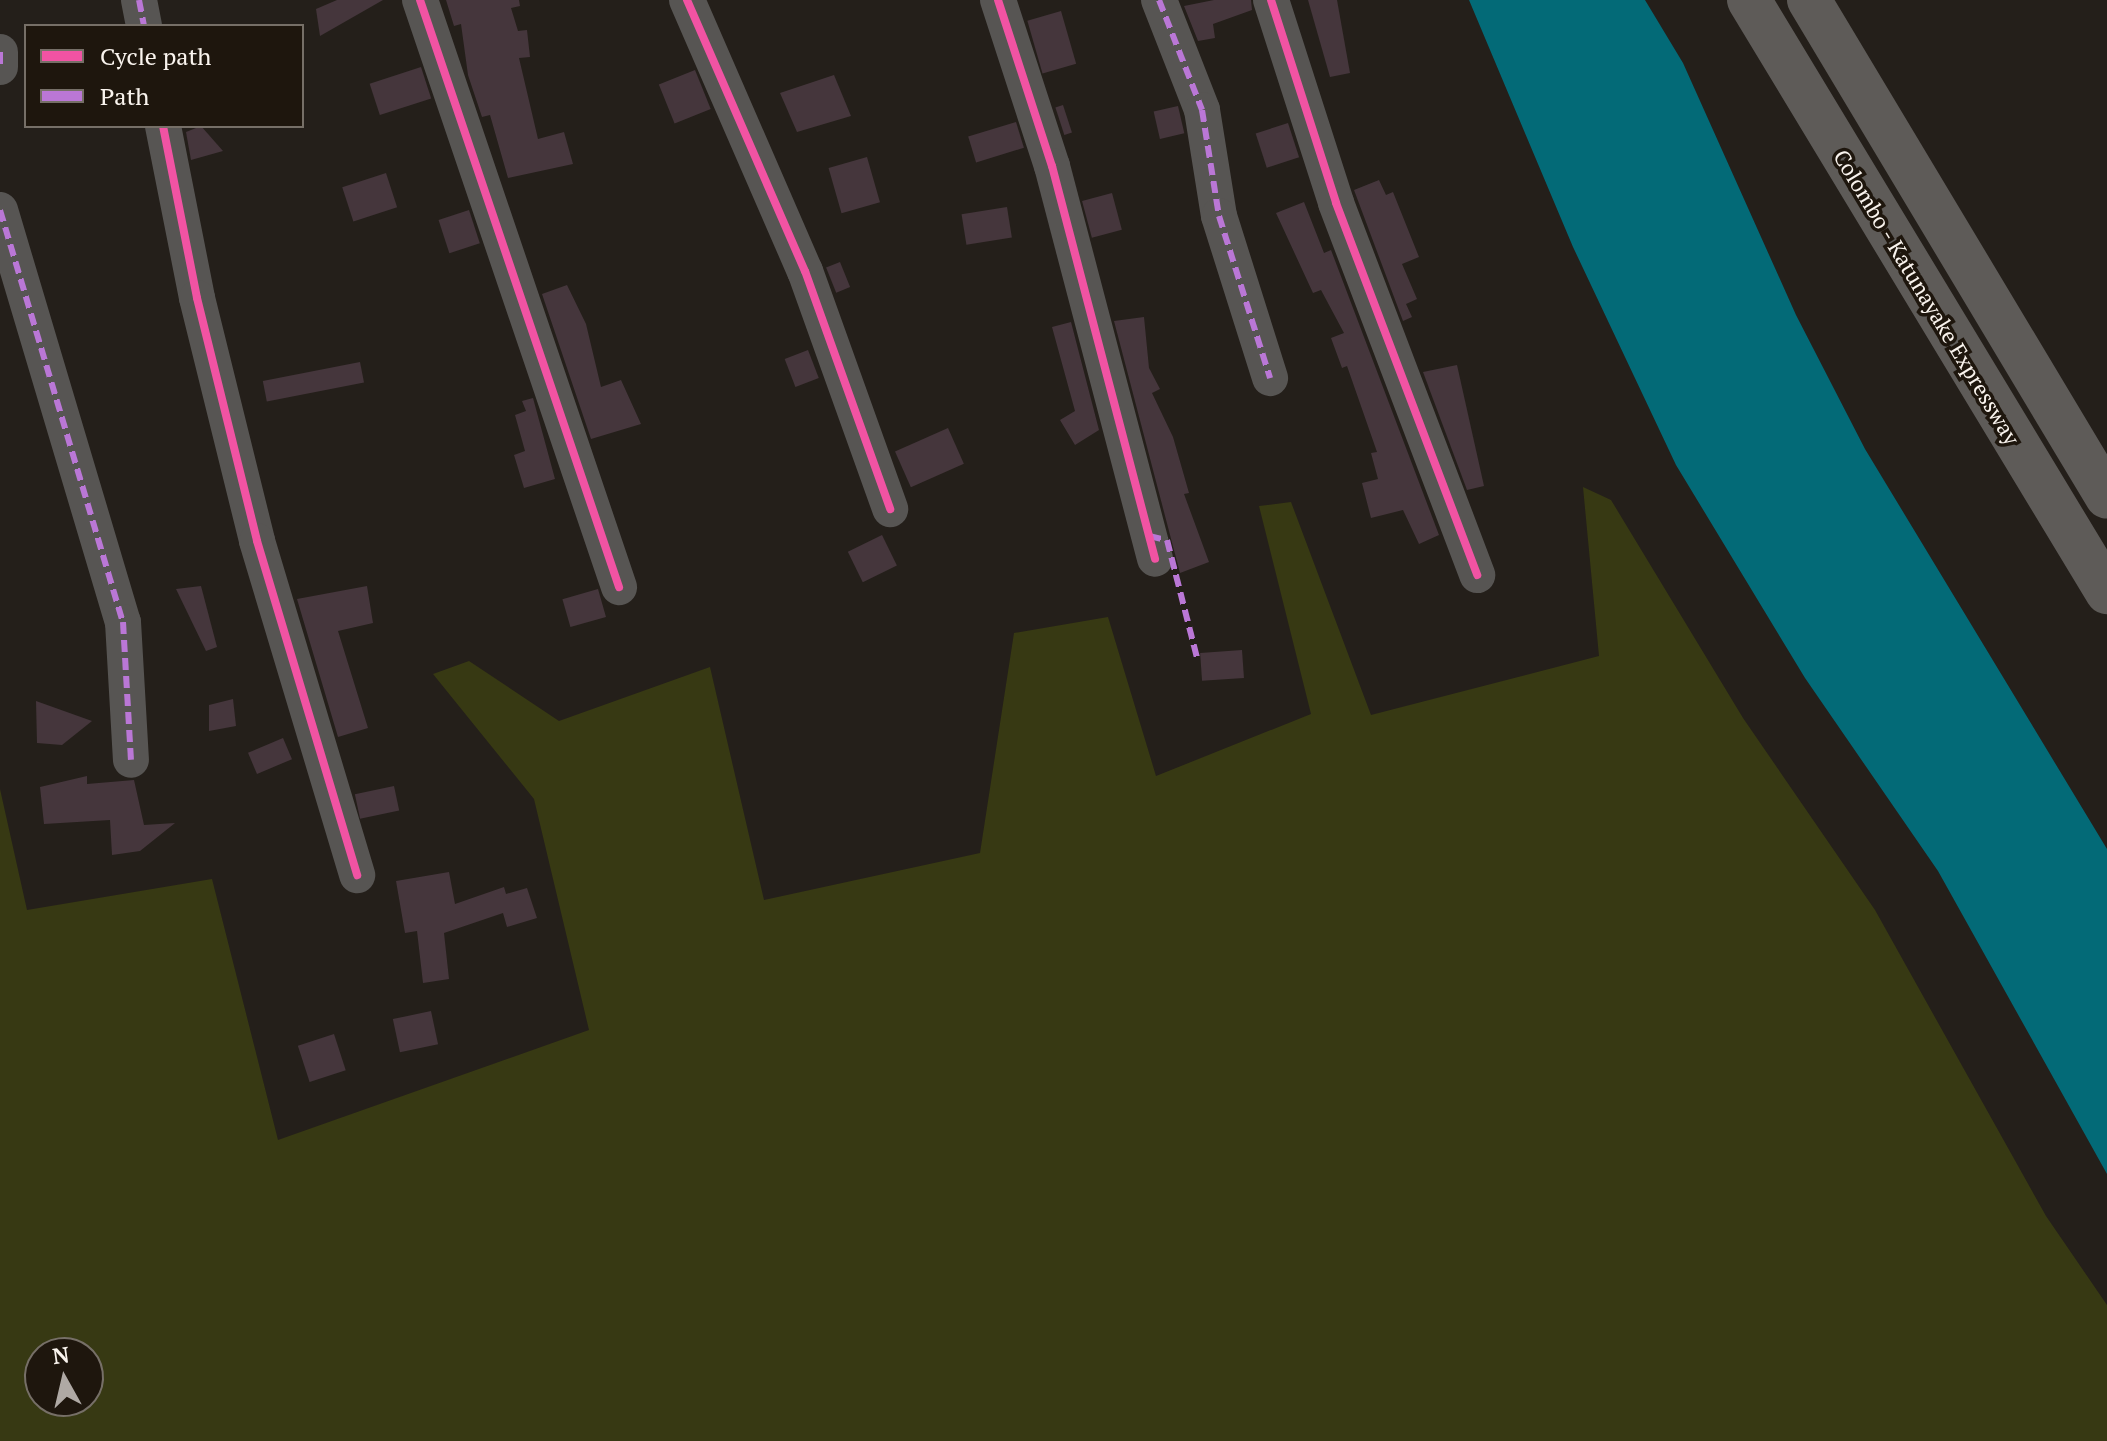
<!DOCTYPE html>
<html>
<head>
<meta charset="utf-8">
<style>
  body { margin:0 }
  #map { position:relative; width:2107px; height:1441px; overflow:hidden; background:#241f1a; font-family:"PT Serif",serif }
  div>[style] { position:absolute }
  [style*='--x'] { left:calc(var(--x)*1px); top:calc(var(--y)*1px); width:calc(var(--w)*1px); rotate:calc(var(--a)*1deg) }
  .green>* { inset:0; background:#373913 }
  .water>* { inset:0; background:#036a77 }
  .building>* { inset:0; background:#45363c; transform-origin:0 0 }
  .minor>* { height:36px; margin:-18px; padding:0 18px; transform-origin:18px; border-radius:18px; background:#575553 }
  .highway>* { height:44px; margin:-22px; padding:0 22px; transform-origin:22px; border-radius:22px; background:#5e5b58 }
  .quiet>* { height:6px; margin-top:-3px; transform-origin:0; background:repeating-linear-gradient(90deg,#ba77d6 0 12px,transparent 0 18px) }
  .cycleway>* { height:8px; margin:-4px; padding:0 4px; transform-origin:4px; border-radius:4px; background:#f153a3 }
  span { translate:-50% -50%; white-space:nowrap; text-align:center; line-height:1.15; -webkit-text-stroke:7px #1e160d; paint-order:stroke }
  .street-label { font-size:22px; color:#faf4ee }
  .legend { position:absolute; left:24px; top:24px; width:280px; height:104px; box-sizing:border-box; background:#1e160d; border:2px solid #766f67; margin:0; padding:10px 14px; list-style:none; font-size:24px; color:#faf4ee }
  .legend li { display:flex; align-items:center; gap:16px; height:40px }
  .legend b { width:40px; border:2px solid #766f67 }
  .north { position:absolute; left:24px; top:1337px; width:80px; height:80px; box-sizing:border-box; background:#1e160d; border:2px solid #766f67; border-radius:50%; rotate:352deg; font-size:22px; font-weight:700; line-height:32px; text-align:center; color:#faf4ee }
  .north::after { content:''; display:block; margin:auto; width:28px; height:36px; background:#afa9a4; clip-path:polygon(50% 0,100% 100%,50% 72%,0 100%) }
</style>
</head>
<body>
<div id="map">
  <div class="green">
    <i style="clip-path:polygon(evenodd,1583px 487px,1611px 500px,1743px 718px,1875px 910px,2046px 1216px,2107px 1305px,2107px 1441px,0 1441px,0 789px,27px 910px,212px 879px,278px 1140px,589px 1030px,534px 799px,433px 674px,469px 661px,559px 721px,710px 667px,764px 900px,980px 853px,1014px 633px,1108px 617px,1156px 776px,1311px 714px,1259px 506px,1291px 502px,1371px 715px,1599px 656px,1583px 487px,40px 1353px,88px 1353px,88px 1401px,40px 1401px,40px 1353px)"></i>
  </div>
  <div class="water">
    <i style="clip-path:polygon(1469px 0,1645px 0,1683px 63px,1796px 315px,1865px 449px,2107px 849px,2107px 1174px,1938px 871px,1805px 678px,1676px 465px,1573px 247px)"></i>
  </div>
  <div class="building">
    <i style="clip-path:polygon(337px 0,383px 0,320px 36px,316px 9px)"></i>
    <i style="clip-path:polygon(446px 0,519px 0,520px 6px,511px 8px,518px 31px,527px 30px,530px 57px,519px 58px,538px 139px,564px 132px,573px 164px,508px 178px,490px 115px,482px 117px,468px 75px,461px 24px,454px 26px)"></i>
    <i style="clip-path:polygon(1214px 0,1251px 0,1252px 10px,1213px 24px,1215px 38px,1198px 41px,1184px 6px)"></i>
    <i style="clip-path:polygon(1308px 0,1337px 0,1350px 73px,1330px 77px)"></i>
    <i style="left:1061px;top:11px;width:55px;height:35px;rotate:74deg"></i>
    <i style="left:421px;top:67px;width:33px;height:54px;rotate:72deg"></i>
    <i style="left:695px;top:70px;width:42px;height:39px;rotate:68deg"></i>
    <i style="clip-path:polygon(834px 75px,851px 116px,797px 132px,780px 93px)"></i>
    <i style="left:1063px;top:105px;width:29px;height:8px;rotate:72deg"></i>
    <i style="left:1178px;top:106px;width:28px;height:25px;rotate:77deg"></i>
    <i style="left:1016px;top:122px;width:27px;height:50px;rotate:73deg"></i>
    <i style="left:1288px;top:123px;width:36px;height:34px;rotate:72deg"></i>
    <i style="clip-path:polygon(201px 126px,223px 151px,191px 160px,186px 132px)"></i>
    <i style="left:867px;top:157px;width:47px;height:40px;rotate:74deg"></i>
    <i style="left:386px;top:173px;width:36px;height:46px;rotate:72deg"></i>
    <i style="clip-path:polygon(1379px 180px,1386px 195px,1393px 192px,1419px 257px,1402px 264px,1417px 299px,1406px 304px,1412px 317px,1403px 321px,1354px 190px)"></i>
    <i style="left:1112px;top:193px;width:38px;height:31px;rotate:75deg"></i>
    <i style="clip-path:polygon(1304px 202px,1324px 253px,1331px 250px,1439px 535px,1419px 544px,1403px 510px,1371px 518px,1362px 483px,1378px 479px,1371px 453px,1377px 452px,1347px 366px,1342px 368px,1331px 338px,1344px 333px,1321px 290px,1313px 293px,1276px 213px)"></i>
    <i style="left:1007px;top:207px;width:31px;height:46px;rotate:81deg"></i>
    <i style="left:469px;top:210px;width:35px;height:32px;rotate:72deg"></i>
    <i style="left:840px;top:262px;width:27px;height:15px;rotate:68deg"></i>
    <i style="clip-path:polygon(567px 285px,586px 324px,601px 387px,621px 380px,641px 424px,591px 439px,542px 294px)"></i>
    <i style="clip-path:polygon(1144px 317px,1149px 368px,1160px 389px,1152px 393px,1173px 437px,1189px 493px,1184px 494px,1209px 562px,1180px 573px,1114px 321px)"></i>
    <i style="clip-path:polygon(1071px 322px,1099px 430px,1075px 445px,1060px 420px,1075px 411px,1052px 327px)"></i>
    <i style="left:808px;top:350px;width:30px;height:25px;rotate:69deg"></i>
    <i style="left:360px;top:362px;width:21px;height:99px;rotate:79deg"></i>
    <i style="clip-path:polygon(1457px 365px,1484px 486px,1467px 490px,1423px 372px)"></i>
    <i style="clip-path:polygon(533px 398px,555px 479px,524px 488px,514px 455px,525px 451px,515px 415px,526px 411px,522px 401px)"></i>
    <i style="left:948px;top:428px;width:39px;height:58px;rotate:66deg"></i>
    <i style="left:882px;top:535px;width:34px;height:38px;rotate:64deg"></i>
    <i style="clip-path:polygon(201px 586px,217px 647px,206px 651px,176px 589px)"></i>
    <i style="clip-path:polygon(367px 586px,373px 623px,338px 631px,368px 728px,338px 737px,297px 599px)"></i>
    <i style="left:598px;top:589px;width:29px;height:37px;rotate:74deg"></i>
    <i style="left:1242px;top:650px;width:28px;height:42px;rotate:86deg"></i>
    <i style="clip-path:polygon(233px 699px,236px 726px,209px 731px,209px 705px)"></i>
    <i style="clip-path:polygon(36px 701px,92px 721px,62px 745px,37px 743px)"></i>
    <i style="left:283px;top:738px;width:23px;height:38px;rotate:67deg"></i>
    <i style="clip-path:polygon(87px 776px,87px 784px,134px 780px,144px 825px,175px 823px,140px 851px,112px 855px,110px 820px,44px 824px,40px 787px)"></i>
    <i style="left:394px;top:786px;width:25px;height:40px;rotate:78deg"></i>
    <i style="clip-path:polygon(449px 872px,455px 904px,504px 887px,506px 894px,527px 888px,537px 918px,507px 927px,503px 913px,444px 933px,449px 979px,423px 983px,417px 931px,405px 933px,396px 881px)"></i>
    <i style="left:431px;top:1011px;width:34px;height:39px;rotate:78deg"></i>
    <i style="left:334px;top:1034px;width:38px;height:38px;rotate:72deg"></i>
  </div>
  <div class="minor">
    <i style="--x:139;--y:0;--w:26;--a:79"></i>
    <i style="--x:420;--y:0;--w:620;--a:71.27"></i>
    <i style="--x:687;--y:0;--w:296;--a:66.5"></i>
    <i style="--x:805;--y:271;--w:253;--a:70.3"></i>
    <i style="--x:998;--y:0;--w:175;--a:72"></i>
    <i style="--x:1052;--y:166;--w:406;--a:75.3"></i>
    <i style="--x:1159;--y:0;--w:118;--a:68.6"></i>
    <i style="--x:1202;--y:110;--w:107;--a:80.9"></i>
    <i style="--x:1219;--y:216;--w:170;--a:72.5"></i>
    <i style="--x:1271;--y:0;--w:213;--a:72.2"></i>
    <i style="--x:1336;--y:203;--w:398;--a:69.2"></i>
    <i style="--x:0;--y:52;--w:15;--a:90"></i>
    <i style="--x:163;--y:126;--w:175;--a:78.8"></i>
    <i style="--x:197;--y:298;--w:250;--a:76.1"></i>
    <i style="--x:257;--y:541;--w:349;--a:73.3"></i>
    <i style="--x:0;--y:210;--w:430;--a:73.4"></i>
    <i style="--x:123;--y:622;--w:138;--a:86.7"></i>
  </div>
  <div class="highway">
    <i style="--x:1749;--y:0;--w:692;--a:58.84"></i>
    <i style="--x:1809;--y:0;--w:579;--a:59.05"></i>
  </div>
  <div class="quiet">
    <i style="--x:139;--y:0;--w:26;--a:79"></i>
    <i style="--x:1159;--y:0;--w:118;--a:68.6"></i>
    <i style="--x:1202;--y:110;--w:107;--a:80.9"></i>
    <i style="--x:1219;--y:216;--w:170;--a:72.5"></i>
    <i style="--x:0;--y:52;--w:15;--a:90"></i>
    <i style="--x:0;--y:210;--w:430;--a:73.4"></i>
    <i style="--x:123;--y:622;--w:138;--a:86.7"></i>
    <i style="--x:1149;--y:536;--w:18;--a:13"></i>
    <i style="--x:1167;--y:540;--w:122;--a:75.7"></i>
  </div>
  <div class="cycleway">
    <i style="--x:420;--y:0;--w:620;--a:71.27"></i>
    <i style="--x:687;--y:0;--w:296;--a:66.5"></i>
    <i style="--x:805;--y:271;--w:253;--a:70.3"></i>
    <i style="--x:998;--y:0;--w:175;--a:72"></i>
    <i style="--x:1052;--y:166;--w:406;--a:75.3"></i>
    <i style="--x:1271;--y:0;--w:213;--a:72.2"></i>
    <i style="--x:1336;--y:203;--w:398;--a:69.2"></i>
    <i style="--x:163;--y:126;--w:175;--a:78.8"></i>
    <i style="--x:197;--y:298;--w:250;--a:76.1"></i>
    <i style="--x:257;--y:541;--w:349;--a:73.3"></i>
  </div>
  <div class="street-label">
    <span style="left:1927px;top:297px;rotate:59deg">Colombo - Katunayake Expressway</span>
  </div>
  <ul class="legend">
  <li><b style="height:10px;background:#f153a3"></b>Cycle path</li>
  <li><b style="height:10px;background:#ba77d6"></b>Path</li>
  </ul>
  <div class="north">N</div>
</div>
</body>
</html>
